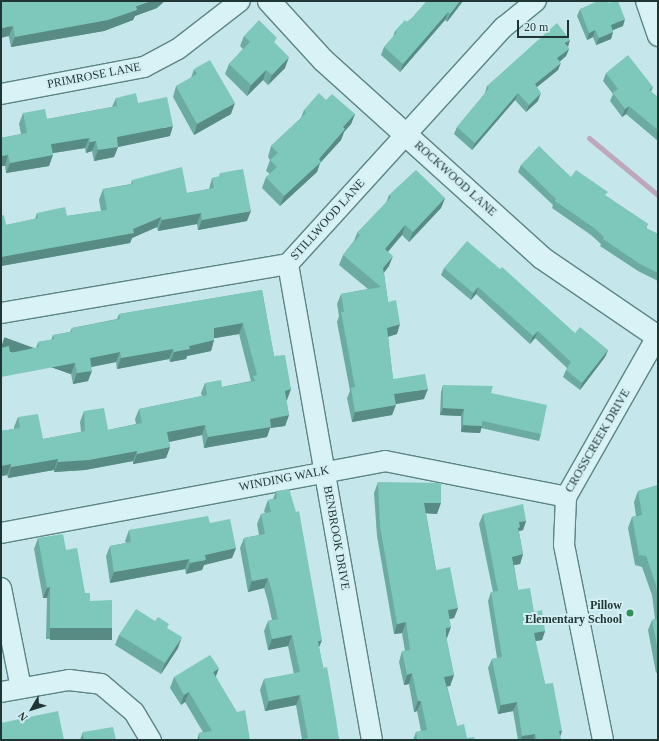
<!DOCTYPE html>
<html>
<head>
<meta charset="utf-8">
<style>
  body { margin:0 }
  #map { position:relative; width:659px; height:741px; overflow:hidden; background:#c5e6eb; font-family:"Times New Roman",serif }
  div>[style] { position:absolute }
  [style*='--x'] { left:calc(var(--x)*1px); top:calc(var(--y)*1px); width:calc(var(--w)*1px); rotate:calc(var(--a)*1deg) }
  .stream>* { height:5px; margin:-2.5px; padding:0 2.5px; transform-origin:2.5px; border-radius:2.5px; background:#bfa7bb }
  .roads { filter:drop-shadow(1px 0 #5c8583) drop-shadow(-1px 0 #5c8583) drop-shadow(0 1px #5c8583) drop-shadow(0 -1px #5c8583) }
  .minor>* { height:20px; margin:-10px; padding:0 10px; transform-origin:10px; border-radius:10px; background:#d8f2f6 }
  .tertiary>* { height:22px; margin:-11px; padding:0 11px; transform-origin:11px; border-radius:11px; background:#d8f2f6 }
  .wall>* { inset:0; background:#6caba1 }
  .shaded-wall>* { inset:0; background:#588b83; transform-origin:0 0 }
  .building>* { inset:0; background:#7ec7bb }
  .dots>* { width:11px; height:11px; translate:-50% -50%; box-sizing:border-box; border:2px solid #d4eff3; border-radius:50% }
  span { translate:-50% -50%; white-space:nowrap; text-align:center; line-height:1.15; -webkit-text-stroke:4px #d4eff3; paint-order:stroke }
  .street-label { font-size:12px; color:#1f3634 }
  .poi-label { font-size:12px; color:#1f3634; font-weight:700 }
  .right { translate:-100% -50%; text-align:right }
  .frame { position:absolute; inset:0; border:2px solid #1f3634; pointer-events:none }
  .north { position:absolute; left:12px; top:689px; width:40px; height:40px; -webkit-text-stroke:3px #d4eff3; paint-order:stroke; rotate:231deg; font-size:11px; font-weight:700; line-height:16px; text-align:center; color:#1f3634 }
  .north::after { content:''; display:block; margin:auto; width:14px; height:18px; background:#1f3634; clip-path:polygon(50% 0,100% 100%,50% 72%,0 100%) }
  .scale { position:absolute; left:517px; top:20px; width:52px; height:18px; box-sizing:border-box; border:2px solid #1f3634; border-top:0; padding-left:5px; font-size:12px; line-height:14px; white-space:nowrap; color:#1f3634; -webkit-text-stroke:3px #d4eff3; paint-order:stroke }
</style>
</head>
<body>
<div id="map">
  <div class="stream">
    <i style="--x:589;--y:138;--w:89;--a:39.6"></i>
  </div>
  <div class="roads">
    <div class="minor">
      <i style="--x:646;--y:1;--w:37;--a:71"></i>
      <i style="--x:1;--y:94;--w:146;--a:-10.7"></i>
      <i style="--x:144;--y:67;--w:38;--a:-28"></i>
      <i style="--x:178;--y:49;--w:78;--a:-37.7"></i>
      <i style="--x:288;--y:264;--w:483;--a:80"></i>
      <i style="--x:1;--y:313;--w:291;--a:-9.7"></i>
      <i style="--x:288;--y:264;--w:321;--a:-47.7"></i>
      <i style="--x:504;--y:27;--w:41;--a:-39.1"></i>
      <i style="--x:1;--y:533;--w:391;--a:-10.6"></i>
      <i style="--x:385;--y:461;--w:185;--a:11.2"></i>
      <i style="--x:1;--y:588;--w:102;--a:78.7"></i>
      <i style="--x:1;--y:692;--w:69;--a:-10"></i>
      <i style="--x:69;--y:680;--w:32;--a:7"></i>
      <i style="--x:101;--y:684;--w:43;--a:40.3"></i>
      <i style="--x:134;--y:712;--w:33;--a:59"></i>
      <i style="--x:603;--y:740;--w:199;--a:-101.3"></i>
      <i style="--x:564;--y:545;--w:48;--a:-87.6"></i>
      <i style="--x:566;--y:497;--w:184;--a:-60.4"></i>
    </div>
    <div class="tertiary">
      <i style="--x:269;--y:1;--w:80;--a:47.5"></i>
      <i style="--x:323;--y:60;--w:295;--a:42.1"></i>
      <i style="--x:542;--y:258;--w:140;--a:34.3"></i>
    </div>
  </div>
  <div class="wall">
    <i style="clip-path:polygon(1px 1px,157px 8px,135px 16px,133px 20px,104px 31px,11px 47px)"></i>
    <i style="clip-path:polygon(427px 1px,463px 1px,447px 22px,445px 20px,400px 72px,381px 55px,384px 47px,393px 37px,395px 31px,412px 18px)"></i>
    <i style="clip-path:polygon(609px 3px,623px 26px,613px 30px,613px 32px,611px 39px,596px 45px,593px 37px,587px 40px,577px 16px,580px 9px)"></i>
    <i style="clip-path:polygon(244px 36px,275px 43px,285px 68px,268px 85px,263px 80px,247px 96px,225px 74px,229px 64px,243px 49px,240px 46px)"></i>
    <i style="clip-path:polygon(568px 47px,569px 49px,566px 56px,560px 61px,558px 70px,537px 87px,538px 101px,526px 112px,515px 100px,472px 150px,454px 134px,457px 127px,485px 94px,485px 93px,487px 86px)"></i>
    <i style="clip-path:polygon(194px 69px,231px 114px,194px 135px,173px 97px,176px 86px,191px 78px)"></i>
    <i style="clip-path:polygon(606px 73px,653px 87px,651px 92px,658px 97px,658px 141px,626px 114px,622px 117px,610px 101px,613px 94px,603px 81px)"></i>
    <i style="clip-path:polygon(116px 98px,138px 103px,170px 136px,118px 147px,114px 157px,94px 161px,92px 151px,86px 153px,85px 148px,53px 153px,49px 166px,6px 173px,5px 166px,1px 166px,1px 138px,21px 134px,19px 124px,23px 113px,47px 119px,112px 107px)"></i>
    <i style="clip-path:polygon(326px 100px,355px 114px,351px 124px,344px 132px,341px 140px,320px 163px,317px 172px,280px 206px,262px 188px,266px 177px,270px 174px,266px 171px,270px 160px,268px 157px,271px 146px,301px 118px,304px 110px)"></i>
    <i style="clip-path:polygon(521px 165px,571px 177px,606px 196px,648px 224px,646px 228px,658px 234px,658px 281px,638px 271px,600px 246px,601px 244px,591px 235px,552px 208px,553px 205px,518px 172px)"></i>
    <i style="clip-path:polygon(220px 173px,247px 221px,198px 230px,197px 224px,158px 231px,157px 227px,132px 238px,130px 243px,1px 266px,1px 216px,6px 225px,35px 219px,37px 213px,67px 216px,101px 211px,99px 200px,103px 189px,131px 184px,132px 180px,187px 193px,209px 189px,212px 178px,219px 177px)"></i>
    <i style="clip-path:polygon(389px 195px,445px 198px,441px 208px,409px 242px,402px 235px,388px 252px,389px 266px,384px 273px,388px 302px,397px 334px,388px 337px,393px 379px,424px 399px,396px 404px,392px 415px,352px 422px,347px 398px,350px 391px,337px 322px,339px 316px,337px 304px,341px 294px,368px 289px,339px 265px,343px 255px,354px 241px,357px 233px,386px 203px)"></i>
    <i style="clip-path:polygon(444px 268px,608px 350px,605px 357px,580px 390px,563px 377px,566px 370px,567px 368px,535px 338px,530px 344px,476px 294px,471px 300px,441px 275px)"></i>
    <i style="clip-path:polygon(262px 290px,274px 356px,291px 389px,286px 400px,289px 415px,285px 426px,270px 428px,267px 437px,204px 448px,202px 435px,169px 442px,170px 447px,166px 458px,133px 464px,133px 461px,85px 470px,54px 472px,54px 470px,8px 478px,7px 475px,1px 476px,1px 431px,14px 429px,14px 427px,18px 417px,43px 439px,81px 432px,80px 422px,84px 411px,108px 430px,136px 424px,135px 419px,139px 409px,202px 396px,201px 393px,205px 383px,222px 387px,251px 381px,239px 334px,214px 338px,214px 340px,211px 351px,187px 356px,186px 359px,170px 362px,169px 359px,117px 369px,116px 362px,91px 367px,88px 381px,73px 384px,71px 374px,10px 353px,36px 348px,38px 342px,51px 340px,53px 335px,70px 332px,72px 328px,117px 319px,119px 314px)"></i>
    <i style="clip-path:polygon(443px 385px,491px 393px,541px 434px,539px 441px,481px 428px,480px 433px,461px 432px,461px 416px,440px 415px,441px 392px)"></i>
    <i style="clip-path:polygon(378px 482px,437px 514px,426px 513px,436px 570px,458px 608px,454px 618px,449px 619px,447px 638px,446px 638px,454px 675px,450px 686px,447px 686px,457px 726px,467px 738px,475px 740px,413px 740px,416px 732px,421px 731px,417px 711px,414px 712px,409px 684px,404px 685px,399px 662px,402px 651px,405px 651px,402px 633px,394px 634px,377px 536px,374px 493px)"></i>
    <i style="clip-path:polygon(658px 485px,658px 672px,656px 673px,648px 630px,652px 620px,655px 619px,652px 595px,642px 567px,635px 565px,628px 528px,632px 517px,636px 516px,634px 502px,638px 491px)"></i>
    <i style="clip-path:polygon(276px 491px,319px 648px,339px 740px,302px 739px,296px 705px,265px 711px,260px 690px,264px 679px,294px 674px,288px 646px,268px 650px,264px 631px,268px 621px,272px 620px,268px 602px,264px 588px,248px 592px,240px 548px,244px 538px,259px 535px,257px 524px,261px 514px,265px 513px,264px 511px,268px 500px,273px 499px)"></i>
    <i style="clip-path:polygon(483px 514px,526px 521px,523px 530px,519px 531px,519px 532px,523px 554px,520px 564px,514px 565px,518px 590px,534px 612px,545px 631px,542px 640px,535px 641px,545px 684px,561px 740px,518px 740px,513px 711px,498px 714px,488px 668px,492px 659px,497px 658px,488px 601px,491px 592px,493px 592px,479px 524px)"></i>
    <i style="clip-path:polygon(210px 523px,236px 548px,232px 558px,204px 565px,202px 570px,186px 574px,185px 569px,110px 583px,106px 556px,110px 546px,126px 543px,125px 541px,129px 530px)"></i>
    <i style="clip-path:polygon(38px 538px,66px 550px,85px 593px,90px 601px,112px 628px,108px 639px,46px 639px,47px 598px,43px 598px,34px 549px)"></i>
    <i style="clip-path:polygon(167px 628px,178px 648px,161px 674px,115px 645px,119px 635px)"></i>
    <i style="clip-path:polygon(174px 677px,216px 677px,250px 740px,197px 740px,199px 733px,203px 732px,185px 702px,181px 705px,170px 688px)"></i>
    <i style="clip-path:polygon(83px 732px,116px 740px,80px 740px)"></i>
  </div>
  <div class="shaded-wall">
    <i style="clip-path:polygon(151px 1px,165px 1px,157px 8px,135px 16px,133px 20px,104px 31px,11px 47px,15px 37px,136px 6px)"></i>
    <i style="clip-path:polygon(460px 1px,463px 1px,447px 22px,450px 14px)"></i>
    <i style="clip-path:polygon(448px 12px,445px 20px,400px 72px,403px 64px)"></i>
    <i style="clip-path:polygon(625px 19px,623px 26px,608px 32px,611px 25px)"></i>
    <i style="clip-path:polygon(13px 26px,9px 36px,1px 38px,1px 28px)"></i>
    <i style="clip-path:polygon(595px 30px,593px 37px,587px 40px,589px 33px)"></i>
    <i style="clip-path:polygon(613px 32px,611px 39px,596px 45px,599px 38px)"></i>
    <i style="clip-path:polygon(570px 40px,568px 47px,564px 43px)"></i>
    <i style="clip-path:polygon(569px 49px,566px 56px,555px 66px,557px 58px)"></i>
    <i style="clip-path:polygon(289px 57px,285px 68px,268px 85px,272px 75px)"></i>
    <i style="clip-path:polygon(561px 63px,558px 70px,532px 91px,535px 84px)"></i>
    <i style="clip-path:polygon(266px 70px,263px 80px,247px 96px,251px 85px)"></i>
    <i style="clip-path:polygon(518px 93px,515px 100px,472px 150px,475px 143px)"></i>
    <i style="clip-path:polygon(541px 93px,538px 101px,526px 112px,529px 105px)"></i>
    <i style="clip-path:polygon(235px 103px,231px 114px,194px 135px,197px 124px)"></i>
    <i style="clip-path:polygon(629px 106px,626px 114px,622px 117px,625px 109px)"></i>
    <i style="clip-path:polygon(355px 114px,351px 124px,344px 132px,341px 140px,320px 163px,317px 172px,280px 206px,284px 196px,319px 159px,343px 127px)"></i>
    <i style="clip-path:polygon(173px 126px,170px 136px,118px 147px,114px 157px,94px 161px,98px 150px,117px 137px)"></i>
    <i style="clip-path:polygon(89px 138px,85px 148px,47px 154px,51px 144px)"></i>
    <i style="clip-path:polygon(96px 141px,92px 151px,86px 153px,90px 142px)"></i>
    <i style="clip-path:polygon(8px 155px,5px 166px,1px 166px,1px 156px)"></i>
    <i style="clip-path:polygon(53px 155px,49px 166px,6px 173px,10px 163px)"></i>
    <i style="clip-path:polygon(445px 198px,441px 208px,409px 242px,413px 232px)"></i>
    <i style="clip-path:polygon(251px 211px,247px 221px,198px 230px,202px 220px)"></i>
    <i style="clip-path:polygon(201px 213px,197px 224px,158px 231px,162px 220px)"></i>
    <i style="clip-path:polygon(161px 217px,157px 227px,132px 238px,130px 243px,1px 266px,1px 257px,133px 229px)"></i>
    <i style="clip-path:polygon(405px 225px,402px 235px,381px 259px,385px 249px)"></i>
    <i style="clip-path:polygon(393px 256px,389px 266px,379px 278px,383px 268px)"></i>
    <i style="clip-path:polygon(478px 287px,476px 294px,471px 300px,473px 293px)"></i>
    <i style="clip-path:polygon(243px 323px,239px 334px,210px 339px,214px 328px)"></i>
    <i style="clip-path:polygon(400px 324px,397px 334px,383px 338px,387px 328px)"></i>
    <i style="clip-path:polygon(538px 331px,535px 338px,530px 344px,533px 336px)"></i>
    <i style="clip-path:polygon(214px 340px,211px 351px,187px 356px,186px 359px,170px 362px,174px 352px,189px 346px)"></i>
    <i style="clip-path:polygon(173px 349px,169px 359px,117px 369px,121px 358px)"></i>
    <i style="clip-path:polygon(608px 350px,605px 357px,580px 390px,582px 383px)"></i>
    <i style="clip-path:polygon(120px 352px,116px 362px,86px 368px,90px 358px)"></i>
    <i style="left:75px;top:363px;width:12px;height:75px;rotate:110deg"></i>
    <i style="clip-path:polygon(92px 371px,88px 381px,73px 384px,77px 373px)"></i>
    <i style="clip-path:polygon(291px 389px,287px 400px,281px 401px,285px 391px)"></i>
    <i style="clip-path:polygon(428px 389px,424px 399px,390px 405px,394px 394px)"></i>
    <i style="clip-path:polygon(396px 405px,392px 415px,352px 422px,355px 412px)"></i>
    <i style="clip-path:polygon(443px 408px,464px 409px,461px 416px,440px 415px)"></i>
    <i style="clip-path:polygon(289px 415px,285px 426px,270px 428px,267px 437px,204px 448px,208px 437px,270px 419px)"></i>
    <i style="clip-path:polygon(205px 425px,202px 435px,164px 443px,167px 432px)"></i>
    <i style="clip-path:polygon(463px 425px,482px 426px,480px 433px,461px 432px)"></i>
    <i style="clip-path:polygon(170px 447px,166px 458px,133px 464px,137px 454px)"></i>
    <i style="clip-path:polygon(137px 451px,133px 461px,85px 470px,54px 472px,58px 462px)"></i>
    <i style="clip-path:polygon(58px 459px,54px 470px,8px 478px,11px 467px)"></i>
    <i style="clip-path:polygon(11px 464px,7px 475px,1px 476px,1px 466px)"></i>
    <i style="clip-path:polygon(424px 503px,441px 503px,437px 514px,421px 513px)"></i>
    <i style="clip-path:polygon(526px 521px,523px 530px,519px 531px,517px 536px,514px 537px,519px 522px)"></i>
    <i style="clip-path:polygon(236px 548px,232px 558px,204px 565px,202px 570px,186px 574px,190px 563px,205px 555px)"></i>
    <i style="clip-path:polygon(523px 554px,520px 564px,509px 566px,512px 557px)"></i>
    <i style="clip-path:polygon(189px 559px,185px 569px,110px 583px,114px 572px)"></i>
    <i style="clip-path:polygon(268px 578px,264px 588px,248px 592px,252px 581px)"></i>
    <i style="clip-path:polygon(50px 587px,47px 598px,43px 598px,47px 588px)"></i>
    <i style="clip-path:polygon(458px 608px,454px 618px,444px 620px,448px 610px)"></i>
    <i style="clip-path:polygon(406px 622px,402px 633px,394px 634px,397px 624px)"></i>
    <i style="clip-path:polygon(451px 627px,447px 638px,442px 638px,446px 628px)"></i>
    <i style="left:50px;top:628px;width:62px;height:12px"></i>
    <i style="clip-path:polygon(545px 631px,542px 640px,530px 642px,534px 633px)"></i>
    <i style="clip-path:polygon(292px 635px,288px 646px,268px 650px,272px 639px)"></i>
    <i style="clip-path:polygon(182px 637px,178px 648px,161px 674px,165px 663px)"></i>
    <i style="clip-path:polygon(322px 640px,318px 650px,318px 641px)"></i>
    <i style="clip-path:polygon(219px 668px,215px 679px,213px 672px)"></i>
    <i style="clip-path:polygon(412px 673px,409px 684px,404px 685px,407px 675px)"></i>
    <i style="clip-path:polygon(454px 675px,450px 686px,441px 688px,444px 677px)"></i>
    <i style="clip-path:polygon(189px 692px,185px 702px,181px 705px,184px 695px)"></i>
    <i style="clip-path:polygon(300px 695px,296px 705px,265px 711px,269px 701px)"></i>
    <i style="clip-path:polygon(418px 701px,421px 701px,417px 711px,414px 712px)"></i>
    <i style="clip-path:polygon(517px 702px,513px 711px,498px 714px,501px 705px)"></i>
    <i style="clip-path:polygon(559px 731px,562px 731px,559px 740px)"></i>
    <i style="clip-path:polygon(535px 734px,533px 740px,521px 740px,522px 736px)"></i>
  </div>
  <div class="building">
    <i style="clip-path:polygon(1px 1px,151px 1px,136px 6px,137px 10px,108px 20px,15px 37px,13px 26px,1px 28px)"></i>
    <i style="clip-path:polygon(427px 1px,460px 1px,450px 14px,448px 12px,403px 64px,384px 47px,397px 32px,395px 31px,405px 20px,407px 22px,412px 18px)"></i>
    <i style="clip-path:polygon(598px 1px,608px 1px,609px 3px,614px 1px,618px 1px,625px 19px,611px 25px,613px 32px,599px 38px,595px 30px,589px 33px,580px 9px)"></i>
    <i style="clip-path:polygon(259px 20px,277px 38px,274px 42px,289px 57px,272px 75px,266px 70px,251px 85px,229px 64px,250px 42px,244px 36px)"></i>
    <i style="clip-path:polygon(557px 23px,570px 40px,564px 43px,569px 49px,557px 58px,561px 63px,535px 84px,541px 93px,529px 105px,518px 93px,475px 143px,457px 127px,489px 88px,487px 86px)"></i>
    <i style="clip-path:polygon(628px 55px,653px 87px,649px 90px,658px 97px,658px 130px,629px 106px,625px 109px,613px 93px,618px 89px,606px 73px)"></i>
    <i style="clip-path:polygon(210px 60px,235px 103px,197px 124px,176px 86px,197px 74px,194px 69px)"></i>
    <i style="clip-path:polygon(136px 93px,138px 103px,167px 97px,173px 126px,117px 137px,118px 147px,98px 150px,96px 141px,90px 142px,89px 138px,51px 144px,53px 155px,10px 163px,8px 155px,1px 156px,1px 138px,27px 133px,23px 113px,45px 109px,47px 119px,117px 106px,116px 98px)"></i>
    <i style="clip-path:polygon(319px 93px,326px 100px,332px 94px,355px 114px,343px 127px,345px 129px,319px 159px,321px 162px,284px 196px,266px 177px,277px 167px,270px 160px,278px 153px,271px 146px,306px 113px,304px 110px)"></i>
    <i style="clip-path:polygon(539px 146px,571px 177px,576px 170px,608px 192px,605px 195px,648px 224px,645px 228px,658px 234px,658px 273px,640px 264px,603px 239px,604px 237px,594px 228px,555px 201px,556px 199px,521px 165px)"></i>
    <i style="clip-path:polygon(182px 167px,187px 193px,214px 188px,212px 178px,220px 176px,220px 173px,243px 169px,251px 211px,202px 220px,201px 213px,162px 220px,161px 217px,133px 229px,134px 233px,1px 257px,1px 216px,4px 215px,6px 225px,38px 218px,37px 213px,65px 207px,67px 216px,107px 210px,103px 189px,133px 184px,132px 180px)"></i>
    <i style="clip-path:polygon(416px 170px,445px 198px,413px 232px,405px 225px,385px 249px,393px 256px,383px 268px,388px 302px,396px 300px,400px 324px,387px 328px,393px 379px,425px 374px,428px 389px,394px 394px,396px 405px,355px 412px,351px 388px,355px 387px,341px 312px,344px 312px,341px 294px,381px 287px,343px 255px,360px 235px,357px 233px,391px 197px,389px 195px)"></i>
    <i style="clip-path:polygon(467px 241px,500px 269px,502px 267px,575px 333px,580px 327px,608px 350px,582px 383px,566px 370px,571px 362px,538px 331px,533px 336px,478px 287px,473px 293px,444px 268px)"></i>
    <i style="clip-path:polygon(262px 290px,274px 356px,285px 355px,291px 389px,285px 391px,289px 415px,270px 419px,271px 427px,208px 437px,205px 425px,167px 432px,170px 447px,137px 454px,137px 451px,89px 460px,58px 462px,58px 459px,11px 467px,11px 464px,1px 466px,1px 431px,20px 428px,18px 417px,38px 414px,43px 439px,85px 431px,84px 411px,104px 408px,108px 430px,142px 423px,139px 409px,207px 395px,205px 383px,221px 380px,222px 387px,255px 381px,253px 376px,257px 375px,243px 323px,214px 328px,214px 340px,189px 346px,190px 349px,174px 352px,173px 349px,121px 358px,120px 352px,90px 358px,92px 371px,77px 373px,75px 363px,1px 377px,1px 348px,9px 346px,10px 353px,39px 347px,38px 342px,54px 339px,53px 335px,72px 332px,72px 328px,120px 319px,119px 314px)"></i>
    <i style="clip-path:polygon(443px 385px,493px 386px,491px 393px,547px 405px,541px 434px,482px 421px,482px 426px,463px 425px,464px 409px,443px 408px)"></i>
    <i style="clip-path:polygon(378px 482px,441px 483px,441px 503px,424px 503px,436px 570px,450px 567px,458px 608px,448px 610px,451px 627px,446px 628px,446px 635px,454px 675px,444px 677px,457px 726px,464px 724px,467px 738px,474px 737px,475px 740px,417px 740px,416px 732px,427px 730px,421px 701px,418px 701px,412px 673px,407px 675px,402px 651px,410px 650px,406px 622px,397px 624px,380px 526px)"></i>
    <i style="clip-path:polygon(658px 485px,658px 602px,656px 585px,646px 556px,639px 555px,632px 517px,642px 515px,638px 491px)"></i>
    <i style="clip-path:polygon(289px 489px,296px 512px,299px 511px,322px 640px,318px 641px,323px 668px,327px 667px,336px 719px,339px 740px,298px 740px,308px 738px,300px 695px,269px 701px,264px 679px,300px 672px,292px 635px,272px 639px,268px 621px,278px 619px,272px 592px,268px 578px,252px 581px,244px 538px,265px 534px,261px 514px,271px 512px,268px 500px,277px 499px,276px 491px)"></i>
    <i style="clip-path:polygon(523px 504px,526px 521px,519px 522px,520px 527px,518px 528px,523px 554px,512px 557px,518px 590px,530px 588px,534px 612px,542px 610px,545px 631px,534px 633px,545px 684px,553px 683px,562px 731px,559px 731px,561px 740px,537px 740px,535px 734px,522px 736px,517px 702px,501px 705px,492px 659px,502px 657px,491px 592px,498px 591px,483px 514px)"></i>
    <i style="clip-path:polygon(208px 516px,210px 523px,230px 519px,236px 548px,205px 555px,206px 560px,190px 563px,189px 559px,114px 572px,110px 546px,131px 542px,129px 530px)"></i>
    <i style="clip-path:polygon(63px 534px,66px 550px,77px 548px,85px 593px,90px 593px,90px 601px,112px 600px,112px 628px,50px 628px,50px 587px,47px 588px,38px 538px)"></i>
    <i style="clip-path:polygon(136px 609px,155px 621px,158px 617px,169px 624px,167px 628px,182px 637px,165px 663px,119px 635px)"></i>
    <i style="clip-path:polygon(658px 619px,658px 651px,652px 620px)"></i>
    <i style="clip-path:polygon(210px 655px,219px 668px,213px 672px,237px 712px,245px 710px,250px 740px,200px 740px,199px 733px,212px 731px,189px 692px,184px 695px,174px 677px)"></i>
    <i style="clip-path:polygon(58px 711px,64px 740px,1px 740px,1px 723px)"></i>
    <i style="clip-path:polygon(113px 727px,116px 740px,84px 740px,83px 732px)"></i>
  </div>
  <div class="dots">
    <i style="left:630px;top:613px;background:#319059"></i>
  </div>
  <div class="street-label">
    <span style="left:94px;top:76px;rotate:-11deg">PRIMROSE LANE</span>
    <span style="left:455px;top:179px;rotate:42deg">ROCKWOOD LANE</span>
    <span style="left:328px;top:220px;rotate:-48deg">STILLWOOD LANE</span>
    <span style="left:598px;top:441px;rotate:-60deg">CROSSCREEK DRIVE</span>
    <span style="left:284px;top:479px;rotate:-11deg">WINDING WALK</span>
    <span style="left:336px;top:538px;rotate:80deg">BENBROOK DRIVE</span>
  </div>
  <div class="poi-label">
    <span class="right" style="left:622px;top:613px">Pillow<br>Elementary School</span>
  </div>
  <div class="frame"></div>
  <div class="north">N</div>
  <div class="scale">20 m</div>
</div>
</body>
</html>
